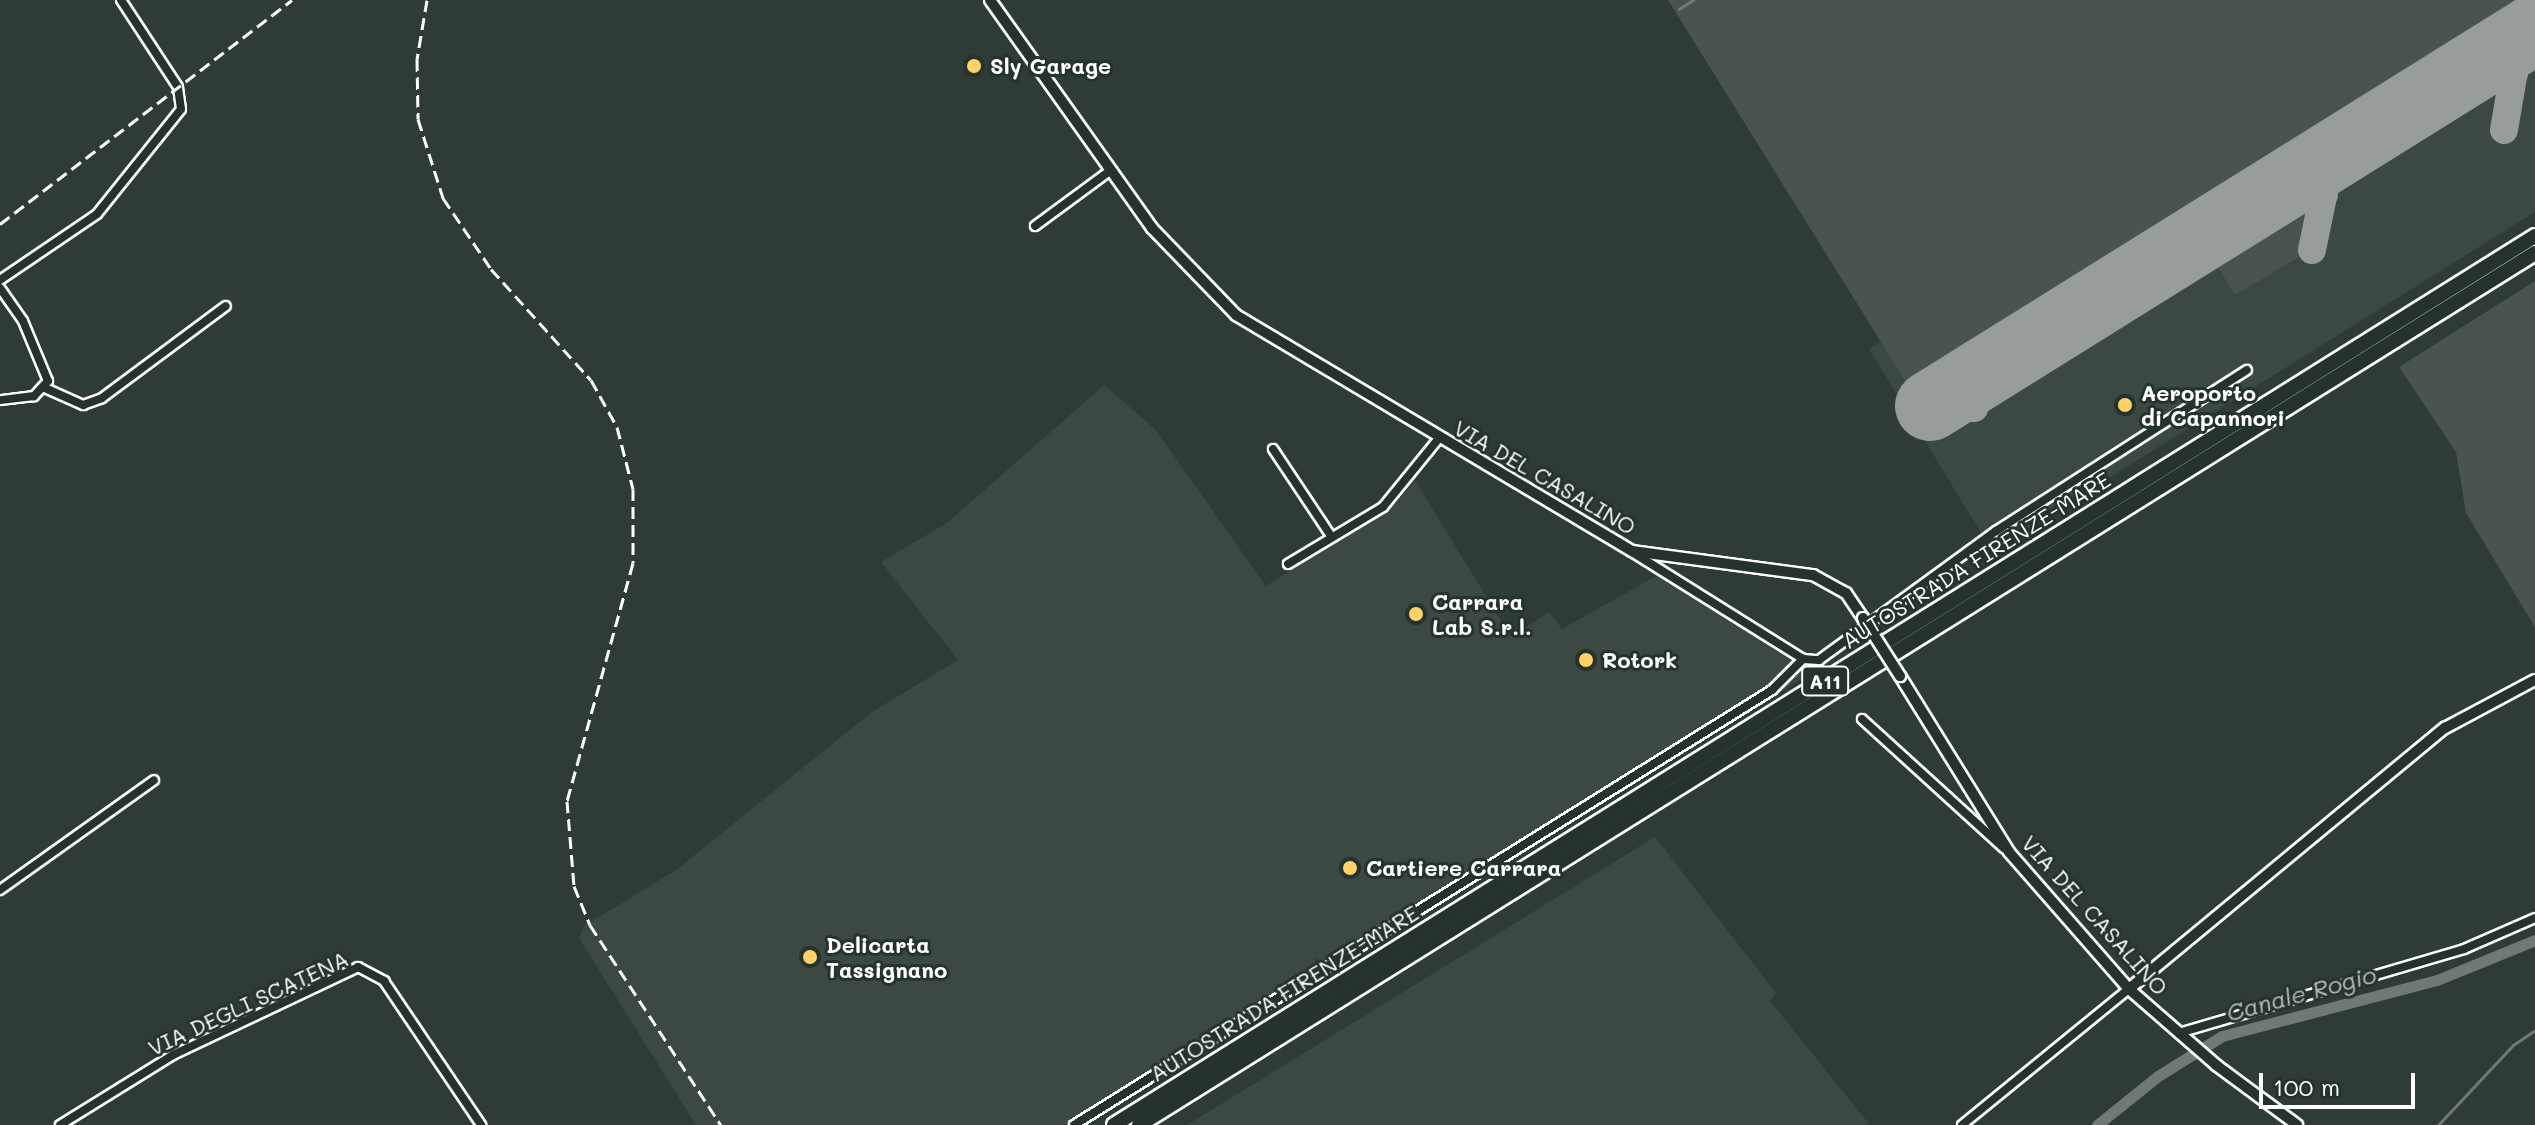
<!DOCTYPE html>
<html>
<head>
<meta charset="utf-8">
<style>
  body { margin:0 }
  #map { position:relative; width:2535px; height:1125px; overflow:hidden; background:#2f3b35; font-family:Mali,sans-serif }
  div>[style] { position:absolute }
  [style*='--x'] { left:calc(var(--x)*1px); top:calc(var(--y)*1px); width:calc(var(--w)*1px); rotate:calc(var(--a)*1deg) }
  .built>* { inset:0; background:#3c4842 }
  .green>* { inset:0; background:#4a544f }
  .stream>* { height:3px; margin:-1.5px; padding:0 1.5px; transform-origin:1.5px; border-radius:1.5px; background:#707975 }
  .canal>* { height:11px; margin:-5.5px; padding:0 5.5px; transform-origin:5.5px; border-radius:5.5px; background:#707975 }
  .taxiway>* { height:28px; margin:-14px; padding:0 14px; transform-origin:14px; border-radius:14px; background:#979d9a }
  .runway>* { height:70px; margin:-35px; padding:0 35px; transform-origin:35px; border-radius:35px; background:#979d9a }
  .roads { filter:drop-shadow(2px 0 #fff) drop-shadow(-2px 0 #fff) drop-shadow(0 2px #fff) drop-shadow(0 -2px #fff) }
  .minor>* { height:8px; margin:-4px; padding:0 4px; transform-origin:4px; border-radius:4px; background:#26332d }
  .tertiary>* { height:10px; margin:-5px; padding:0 5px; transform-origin:5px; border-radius:5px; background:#26332d }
  .motorway>* { height:14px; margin:-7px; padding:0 7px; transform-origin:7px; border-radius:7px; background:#26332d }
  .rail>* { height:3px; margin-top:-1.5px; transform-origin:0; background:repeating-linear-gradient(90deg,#fff 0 12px,transparent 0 18px) }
  .bridges { filter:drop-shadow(2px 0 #fff) drop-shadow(-2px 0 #fff) drop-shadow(0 2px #fff) drop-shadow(0 -2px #fff) }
  .tertiary-bridge>* { height:10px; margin:-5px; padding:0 5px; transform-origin:5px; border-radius:5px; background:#26332d }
  .dots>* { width:22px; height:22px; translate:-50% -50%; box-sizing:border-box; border:4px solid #26332d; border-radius:50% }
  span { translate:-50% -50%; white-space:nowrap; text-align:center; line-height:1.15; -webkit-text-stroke:6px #26332d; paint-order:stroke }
  .shield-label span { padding:2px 6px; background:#26332d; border:2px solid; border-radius:6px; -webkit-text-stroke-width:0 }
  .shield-label { font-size:20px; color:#fff; font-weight:700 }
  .poi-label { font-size:22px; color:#fff; font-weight:700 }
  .left { translate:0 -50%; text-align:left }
  .street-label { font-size:22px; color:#fff }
  .water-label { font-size:24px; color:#b8bcba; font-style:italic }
  .scale { position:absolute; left:2259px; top:1073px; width:156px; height:36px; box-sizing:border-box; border:4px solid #fff; border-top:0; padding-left:10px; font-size:24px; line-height:28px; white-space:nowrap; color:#fff; -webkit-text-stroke:6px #26332d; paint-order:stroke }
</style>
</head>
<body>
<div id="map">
  <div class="built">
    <i style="clip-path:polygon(2535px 0,2535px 212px,1992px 551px,1869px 349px,1926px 313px)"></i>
    <i style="clip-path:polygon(1104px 385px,1155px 429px,1266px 586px,1396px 504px,1415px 480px,1511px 637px,1549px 612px,1562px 629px,1658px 575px,1811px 673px,1085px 1125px,696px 1125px,579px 938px,584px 926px,676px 870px,872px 712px,958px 660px,881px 562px,947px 523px)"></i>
    <i style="clip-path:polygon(1655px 837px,1776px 993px,1770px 1001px,1870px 1125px,1187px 1125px)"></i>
  </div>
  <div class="green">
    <i style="clip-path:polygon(1668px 0,2535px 0,2535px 6px,1914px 395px)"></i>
    <i style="clip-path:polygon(2315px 189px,2299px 257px,2235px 295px,2208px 251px,2306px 190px)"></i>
    <i style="clip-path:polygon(2535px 281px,2535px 627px,2466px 513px,2456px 452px,2399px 367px)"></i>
  </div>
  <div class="stream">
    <i style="--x:1679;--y:9;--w:17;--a:-33"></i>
    <i style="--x:2438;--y:1125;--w:110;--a:-46.8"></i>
    <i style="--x:2513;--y:1045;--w:27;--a:-34"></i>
  </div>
  <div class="canal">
    <i style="--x:2097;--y:1125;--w:78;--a:-38.8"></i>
    <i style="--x:2158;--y:1076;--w:75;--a:-32"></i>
    <i style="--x:2222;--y:1036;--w:222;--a:-14.6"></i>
    <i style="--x:2437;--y:980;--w:106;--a:-22.2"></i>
  </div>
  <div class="taxiway">
    <i style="--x:2490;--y:57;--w:18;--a:13"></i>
    <i style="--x:2508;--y:61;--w:14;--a:65"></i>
    <i style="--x:2504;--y:130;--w:72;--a:-80.4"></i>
    <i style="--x:2516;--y:59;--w:30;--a:-63"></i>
    <i style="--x:2295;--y:179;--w:18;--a:3"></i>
    <i style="--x:2313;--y:180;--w:18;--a:52"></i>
    <i style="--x:2312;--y:250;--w:85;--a:-78.4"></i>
    <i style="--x:2329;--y:167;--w:22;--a:-54"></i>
    <i style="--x:1961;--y:387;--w:25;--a:58"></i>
  </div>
  <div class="runway">
    <i style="--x:1930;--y:406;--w:713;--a:-31.93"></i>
  </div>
  <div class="roads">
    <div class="minor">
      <i style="--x:1035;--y:226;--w:94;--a:-36.4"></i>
      <i style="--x:0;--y:280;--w:117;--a:-34.2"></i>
      <i style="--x:97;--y:214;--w:134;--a:-51.3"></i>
      <i style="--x:181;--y:109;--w:22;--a:-98"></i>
      <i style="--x:178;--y:87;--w:104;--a:-123.2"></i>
      <i style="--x:0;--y:288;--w:40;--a:55.1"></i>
      <i style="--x:23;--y:321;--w:65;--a:67.4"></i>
      <i style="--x:48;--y:381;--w:21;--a:133"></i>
      <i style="--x:34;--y:396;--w:34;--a:173"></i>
      <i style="--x:45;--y:388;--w:42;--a:24.1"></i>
      <i style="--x:83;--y:405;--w:20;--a:-20"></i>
      <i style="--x:102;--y:398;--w:154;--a:-36.6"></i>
      <i style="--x:1273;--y:449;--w:105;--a:56.3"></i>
      <i style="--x:1632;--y:552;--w:202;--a:32"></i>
      <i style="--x:1803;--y:659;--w:16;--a:4"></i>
      <i style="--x:1819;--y:660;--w:219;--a:-36.1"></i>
      <i style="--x:1996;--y:531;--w:298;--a:-32.7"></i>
      <i style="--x:1288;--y:564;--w:111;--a:-31"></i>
      <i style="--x:1383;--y:507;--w:89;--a:-50.9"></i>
      <i style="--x:1862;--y:719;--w:192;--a:42.3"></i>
      <i style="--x:0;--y:890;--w:189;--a:-35.5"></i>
      <i style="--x:2179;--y:1033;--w:297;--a:-16.4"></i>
      <i style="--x:2464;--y:949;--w:77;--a:-23.6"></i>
      <i style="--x:60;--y:1125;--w:133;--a:-31.8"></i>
      <i style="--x:173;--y:1055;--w:205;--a:-25.4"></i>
      <i style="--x:358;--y:967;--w:30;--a:28"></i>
      <i style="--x:384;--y:981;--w:174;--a:56"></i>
      <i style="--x:1074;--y:1125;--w:822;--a:-31.93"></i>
      <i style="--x:1772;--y:690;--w:44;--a:-45"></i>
      <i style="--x:1962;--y:1125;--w:215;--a:-39.2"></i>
    </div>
    <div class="tertiary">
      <i style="--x:990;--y:0;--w:280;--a:54.6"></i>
      <i style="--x:1152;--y:228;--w:121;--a:46"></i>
      <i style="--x:1236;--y:315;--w:461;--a:30.8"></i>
      <i style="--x:1632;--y:551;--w:183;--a:7.6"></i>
      <i style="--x:1813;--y:575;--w:38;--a:29"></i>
      <i style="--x:1846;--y:593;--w:30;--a:56"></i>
      <i style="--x:1900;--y:676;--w:207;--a:58.2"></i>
      <i style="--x:2009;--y:852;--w:182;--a:48.8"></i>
      <i style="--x:2129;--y:989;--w:116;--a:41.1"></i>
      <i style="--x:2216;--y:1065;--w:101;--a:36.5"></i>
      <i style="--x:2129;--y:989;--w:410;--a:-39.6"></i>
      <i style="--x:2445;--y:728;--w:102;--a:-28.1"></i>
    </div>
    <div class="motorway">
      <i style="--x:1114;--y:1125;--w:1676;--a:-32.03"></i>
      <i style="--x:1139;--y:1125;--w:1646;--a:-31.99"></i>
    </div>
  </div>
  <div class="rail">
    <i style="--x:427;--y:0;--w:60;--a:99.6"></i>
    <i style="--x:417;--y:59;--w:60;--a:89"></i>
    <i style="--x:418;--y:119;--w:83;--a:72.4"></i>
    <i style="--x:443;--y:198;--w:86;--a:55.9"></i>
    <i style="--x:491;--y:269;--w:149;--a:48"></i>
    <i style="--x:591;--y:380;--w:54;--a:61"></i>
    <i style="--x:617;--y:427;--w:64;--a:75.5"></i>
    <i style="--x:633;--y:489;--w:74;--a:90"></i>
    <i style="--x:633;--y:563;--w:247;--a:105.5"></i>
    <i style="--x:567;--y:801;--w:85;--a:85.3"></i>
    <i style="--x:574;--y:886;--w:42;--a:67.7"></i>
    <i style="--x:590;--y:925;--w:239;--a:56.8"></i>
    <i style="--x:0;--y:224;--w:368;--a:-37.5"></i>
  </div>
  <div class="bridges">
    <div class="tertiary-bridge">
      <i style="--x:1863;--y:618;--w:69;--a:57.5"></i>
    </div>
  </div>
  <div class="dots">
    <i style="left:974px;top:66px;background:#ffd166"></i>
    <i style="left:2125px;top:405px;background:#ffd166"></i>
    <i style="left:1416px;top:614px;background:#ffd166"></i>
    <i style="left:1586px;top:660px;background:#ffd166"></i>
    <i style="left:1350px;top:868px;background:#ffd166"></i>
    <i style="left:810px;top:957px;background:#ffd166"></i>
  </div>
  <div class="shield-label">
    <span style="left:1825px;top:681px">A11</span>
  </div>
  <div class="poi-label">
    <span class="left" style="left:990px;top:66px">Sly Garage</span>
    <span class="left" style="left:2141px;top:405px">Aeroporto<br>di Capannori</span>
    <span class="left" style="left:1432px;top:614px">Carrara<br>Lab S.r.l.</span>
    <span class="left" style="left:1602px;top:660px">Rotork</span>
    <span class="left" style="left:1366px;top:868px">Cartiere Carrara</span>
    <span class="left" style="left:826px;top:957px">Delicarta<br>Tassignano</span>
  </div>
  <div class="street-label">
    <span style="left:1545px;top:477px;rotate:30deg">VIA DEL CASALINO</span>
    <span style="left:1976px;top:560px;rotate:-32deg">AUTOSTRADA FIRENZE-MARE</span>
    <span style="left:2095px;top:915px;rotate:48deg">VIA DEL CASALINO</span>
    <span style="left:1284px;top:993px;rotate:-32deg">AUTOSTRADA FIRENZE-MARE</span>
    <span style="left:248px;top:1003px;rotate:-25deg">VIA DEGLI SCATENA</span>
  </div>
  <div class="water-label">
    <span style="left:2301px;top:993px;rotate:-15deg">Canale Rogio</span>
  </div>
  <div class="scale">100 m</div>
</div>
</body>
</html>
